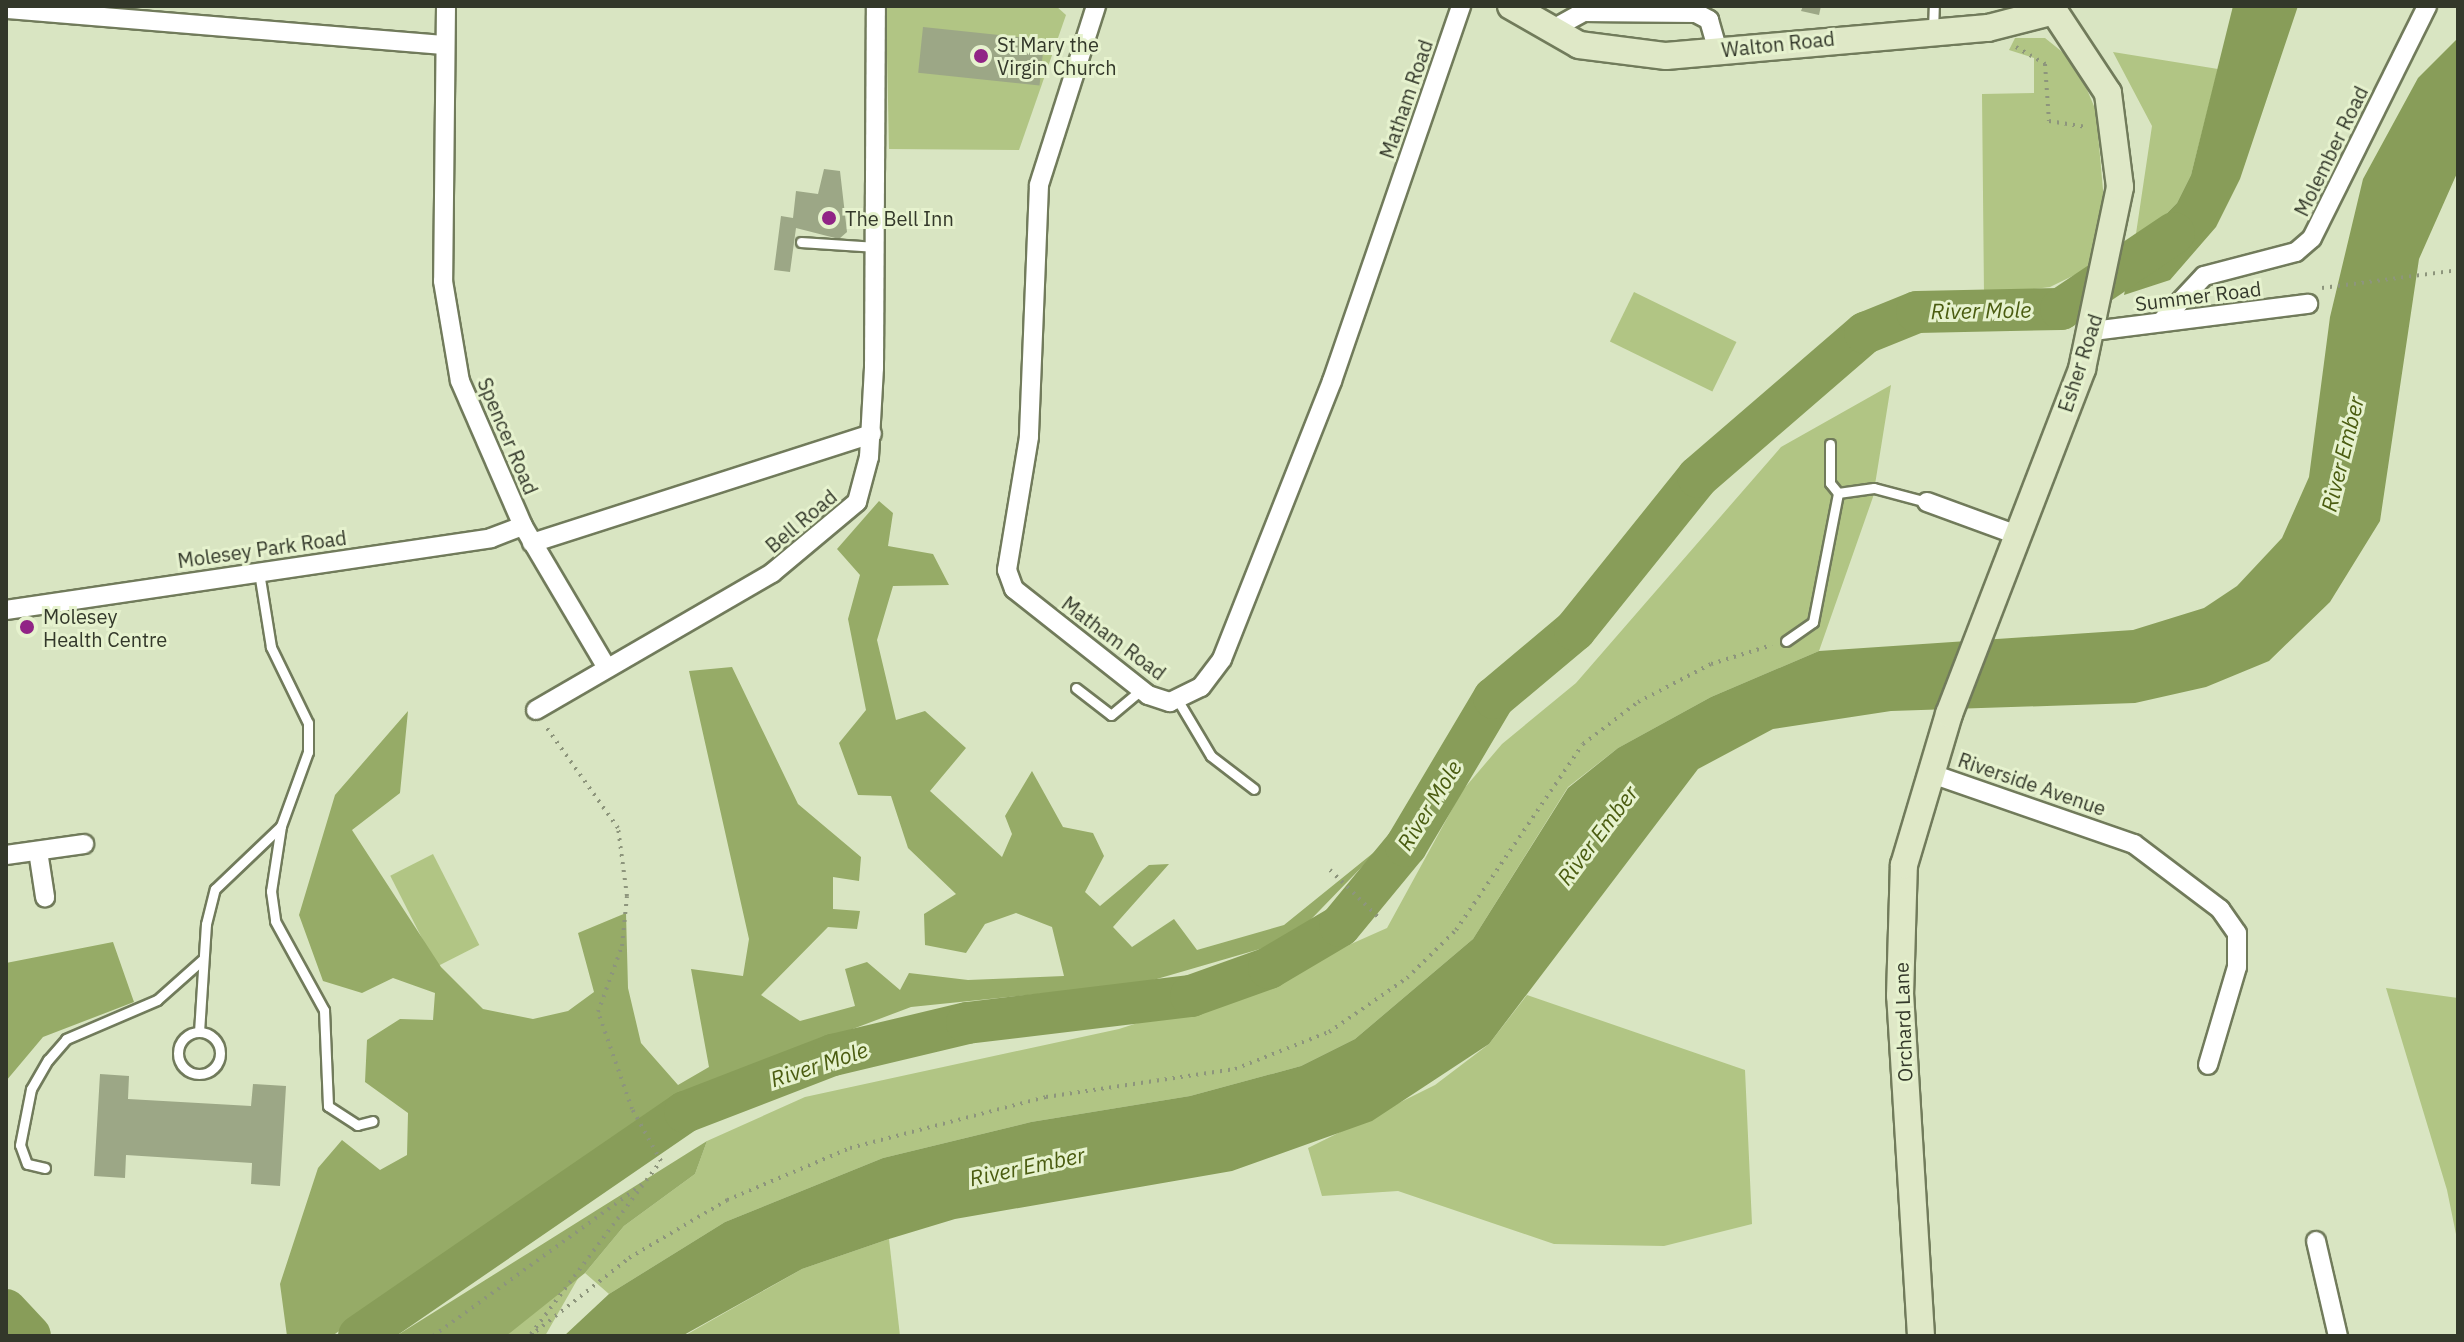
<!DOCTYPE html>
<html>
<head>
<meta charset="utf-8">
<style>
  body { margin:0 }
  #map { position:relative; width:2464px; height:1342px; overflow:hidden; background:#d9e5c2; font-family:"IBM Plex Sans",sans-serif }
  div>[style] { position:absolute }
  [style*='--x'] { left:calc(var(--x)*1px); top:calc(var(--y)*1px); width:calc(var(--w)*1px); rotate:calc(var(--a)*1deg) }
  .green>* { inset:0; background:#b1c584; transform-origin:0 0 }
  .forest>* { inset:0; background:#96ab67 }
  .water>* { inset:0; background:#889d59 }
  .river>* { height:42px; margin:-21px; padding:0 21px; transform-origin:21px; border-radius:21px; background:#889d59 }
  .building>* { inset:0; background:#9ca786; transform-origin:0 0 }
  .path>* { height:4px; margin-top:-2px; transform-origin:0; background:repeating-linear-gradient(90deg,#8d957c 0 2px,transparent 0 8px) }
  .roads { filter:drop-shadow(2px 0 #717b5b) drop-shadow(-2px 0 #717b5b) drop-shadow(0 2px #717b5b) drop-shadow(0 -2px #717b5b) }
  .service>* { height:9px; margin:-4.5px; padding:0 4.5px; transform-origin:4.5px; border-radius:4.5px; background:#fff }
  .service>.ring { margin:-4.5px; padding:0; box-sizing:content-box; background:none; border:9px solid #fff; border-radius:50% }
  .minor>* { height:18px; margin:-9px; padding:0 9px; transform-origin:9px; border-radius:9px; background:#fff }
  .secondary>* { height:26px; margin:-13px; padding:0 13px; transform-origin:13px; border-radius:13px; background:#dfe8c7 }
  .dots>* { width:22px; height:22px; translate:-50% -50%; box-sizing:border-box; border:4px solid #e6f2ce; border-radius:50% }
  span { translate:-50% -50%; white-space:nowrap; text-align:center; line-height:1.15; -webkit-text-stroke:6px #e6f2ce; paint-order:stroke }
  .poi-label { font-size:20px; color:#33382a }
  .left { translate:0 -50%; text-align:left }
  .street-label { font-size:20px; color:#33382a }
  .water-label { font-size:22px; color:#4a5c10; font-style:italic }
  .frame { position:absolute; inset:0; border:8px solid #33382a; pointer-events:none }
</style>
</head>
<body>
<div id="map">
  <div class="green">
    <i style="clip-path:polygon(886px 6px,1056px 6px,1066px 15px,1019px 150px,889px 149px)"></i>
    <i style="clip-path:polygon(2015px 38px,2045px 38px,2076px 63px,2096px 111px,2104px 201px,2095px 265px,2050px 287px,1984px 295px,1982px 94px,2034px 93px,2034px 58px,2009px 50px)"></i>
    <i style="clip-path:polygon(2113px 52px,2218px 69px,2191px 175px,2177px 203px,2134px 247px,2152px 126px)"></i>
    <i style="left:1634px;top:292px;width:114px;height:55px;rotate:26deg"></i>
    <i style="clip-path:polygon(1891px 385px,1873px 497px,1819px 651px,1711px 697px,1618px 748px,1568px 787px,1473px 939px,1355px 1039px,1301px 1066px,1190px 1096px,1031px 1122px,883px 1158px,725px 1222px,609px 1294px,585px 1273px,624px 1226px,695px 1174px,707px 1141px,805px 1097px,1119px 1029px,1268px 981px,1387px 928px,1462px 791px,1502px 744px,1576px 683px,1781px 447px)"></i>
    <i style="left:433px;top:854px;width:102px;height:48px;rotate:63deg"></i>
    <i style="clip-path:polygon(2386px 988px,2458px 998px,2458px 1244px,2447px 1190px)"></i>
    <i style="clip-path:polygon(1527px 995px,1745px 1070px,1752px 1224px,1664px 1246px,1554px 1244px,1398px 1191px,1322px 1196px,1308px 1148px,1435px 1085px,1489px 1044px)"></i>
    <i style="clip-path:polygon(608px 1226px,545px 1336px,465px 1336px)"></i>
    <i style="clip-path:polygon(889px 1239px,900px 1336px,684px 1336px,802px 1269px)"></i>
  </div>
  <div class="forest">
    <i style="clip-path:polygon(879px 501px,893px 513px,888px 546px,933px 554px,949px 585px,893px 586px,877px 640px,896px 720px,925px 711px,966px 748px,930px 791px,1002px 857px,1012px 834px,1005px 816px,1032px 771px,1063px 827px,1093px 833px,1104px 856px,1085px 892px,1100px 906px,1149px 865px,1169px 864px,1113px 927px,1132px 947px,1174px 919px,1197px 950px,1284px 925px,1383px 845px,1291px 940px,1143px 983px,911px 1007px,696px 1088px,332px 1336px,287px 1336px,280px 1284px,318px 1168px,342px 1140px,380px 1170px,407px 1155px,408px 1113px,365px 1082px,367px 1040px,400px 1019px,433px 1020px,435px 993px,393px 978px,362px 993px,323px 981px,299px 915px,335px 795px,408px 711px,400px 793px,352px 830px,441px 967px,483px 1009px,533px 1019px,568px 1011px,594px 992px,578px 933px,626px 913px,628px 988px,641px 1043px,678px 1085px,709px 1067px,691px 969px,743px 976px,749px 939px,689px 671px,732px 667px,798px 804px,861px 857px,859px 881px,833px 877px,833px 909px,860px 911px,857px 929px,828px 927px,761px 995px,800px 1021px,855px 1006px,845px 969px,867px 962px,900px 990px,909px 973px,968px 980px,1064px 976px,1052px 927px,1016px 913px,985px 924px,966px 953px,925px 945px,924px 914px,956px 894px,908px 848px,891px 796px,858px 795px,839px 743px,866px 710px,848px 619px,860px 575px,837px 549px)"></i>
    <i style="clip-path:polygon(113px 942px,134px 1002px,43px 1037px,6px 1081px,6px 963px)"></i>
    <i style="clip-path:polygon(707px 1141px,695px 1174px,624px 1226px,585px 1273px,506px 1336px,396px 1336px)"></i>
  </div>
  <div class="water">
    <i style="clip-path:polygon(2233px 6px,2298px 6px,2240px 179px,2216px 227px,2170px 280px,2124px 295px,2134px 247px,2177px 203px,2191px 175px)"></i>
    <i style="clip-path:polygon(2458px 38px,2458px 171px,2419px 259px,2380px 521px,2330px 602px,2269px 661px,2206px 687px,2135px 703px,1891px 711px,1773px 729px,1698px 769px,1489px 1044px,1372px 1121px,1232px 1171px,955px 1219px,889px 1239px,802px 1269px,682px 1336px,564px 1336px,609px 1294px,725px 1222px,883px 1158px,1031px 1122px,1190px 1096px,1301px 1066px,1355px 1039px,1473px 939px,1568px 788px,1618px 748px,1711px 697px,1819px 651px,2133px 630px,2204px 608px,2237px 586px,2282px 538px,2309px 477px,2330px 317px,2363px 179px,2418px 78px)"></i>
  </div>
  <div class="river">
    <i style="--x:6;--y:1310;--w:35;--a:47"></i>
    <i style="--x:359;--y:1336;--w:396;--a:-34.5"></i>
    <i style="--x:685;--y:1112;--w:159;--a:-21.1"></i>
    <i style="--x:833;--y:1055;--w:138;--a:-13.4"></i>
    <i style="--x:967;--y:1023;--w:226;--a:-6.9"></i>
    <i style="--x:1191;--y:996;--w:83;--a:-19.7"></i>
    <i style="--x:1269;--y:968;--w:82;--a:-30.6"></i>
    <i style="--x:1340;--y:926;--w:104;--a:-50.5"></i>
    <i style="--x:1406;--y:846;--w:172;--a:-59.3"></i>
    <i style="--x:1494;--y:698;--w:106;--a:-40"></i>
    <i style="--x:1575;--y:630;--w:196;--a:-51.2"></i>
    <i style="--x:1698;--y:477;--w:221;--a:-40.8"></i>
    <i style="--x:1865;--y:333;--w:56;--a:-22"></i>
    <i style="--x:1917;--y:312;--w:144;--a:-1.2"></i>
    <i style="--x:2061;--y:309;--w:136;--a:-33.9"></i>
  </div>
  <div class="building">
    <i style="clip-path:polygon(1803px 6px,1821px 6px,1819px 15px,1801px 11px)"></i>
    <i style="left:923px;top:27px;width:122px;height:46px;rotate:6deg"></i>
    <i style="clip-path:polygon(824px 169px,840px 171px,847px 232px,839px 239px,796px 228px,790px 272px,774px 270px,781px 216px,793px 218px,796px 191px,818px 194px)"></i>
    <i style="clip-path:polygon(100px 1074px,129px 1076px,128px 1099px,251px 1106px,253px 1084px,286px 1086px,280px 1186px,251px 1184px,252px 1163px,126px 1155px,125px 1178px,94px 1176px)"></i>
  </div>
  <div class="path">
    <i style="--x:2016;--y:47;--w:34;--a:30"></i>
    <i style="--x:2045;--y:64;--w:57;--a:86"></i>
    <i style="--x:2049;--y:121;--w:38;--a:9"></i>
    <i style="--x:2322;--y:288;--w:137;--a:-7.5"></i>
    <i style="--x:1330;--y:870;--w:71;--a:44.4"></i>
    <i style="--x:531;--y:1334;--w:216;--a:-53.1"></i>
    <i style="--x:661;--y:1161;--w:60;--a:-119.1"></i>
    <i style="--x:632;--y:1109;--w:103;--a:-109.3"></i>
    <i style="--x:598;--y:1012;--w:70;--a:-70"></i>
    <i style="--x:622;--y:946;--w:50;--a:-84.3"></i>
    <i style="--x:627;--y:896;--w:69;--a:-97.5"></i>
    <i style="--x:618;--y:828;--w:123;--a:-125.4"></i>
    <i style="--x:433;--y:1336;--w:264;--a:-35.9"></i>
    <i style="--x:530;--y:1336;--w:126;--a:-38.2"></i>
    <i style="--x:629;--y:1258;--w:114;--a:-30.6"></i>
    <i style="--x:727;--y:1200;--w:134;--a:-22.9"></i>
    <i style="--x:850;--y:1148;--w:203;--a:-14.6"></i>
    <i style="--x:1046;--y:1097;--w:191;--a:-8.4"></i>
    <i style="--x:1235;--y:1069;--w:101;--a:-21.5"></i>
    <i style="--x:1329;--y:1032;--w:95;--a:-34.7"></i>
    <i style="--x:1407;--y:978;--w:69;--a:-44.4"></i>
    <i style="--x:1456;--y:930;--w:225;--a:-55.7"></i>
    <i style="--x:1583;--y:744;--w:69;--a:-37.4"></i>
    <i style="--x:1638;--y:702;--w:82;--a:-27.5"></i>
    <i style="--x:1711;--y:664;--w:64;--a:-17.3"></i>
  </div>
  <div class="roads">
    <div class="service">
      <i style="--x:1933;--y:30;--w:24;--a:-88"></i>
      <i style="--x:801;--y:242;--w:75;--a:3.8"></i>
      <i style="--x:1830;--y:444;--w:39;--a:90"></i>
      <i style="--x:1830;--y:483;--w:13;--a:51"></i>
      <i style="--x:1786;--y:641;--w:33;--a:-35"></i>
      <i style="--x:1813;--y:622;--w:131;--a:-79"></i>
      <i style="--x:1838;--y:493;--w:36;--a:-8"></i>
      <i style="--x:1874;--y:488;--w:55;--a:14.8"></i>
      <i style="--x:1076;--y:688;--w:44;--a:37.6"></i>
      <i style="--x:1111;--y:715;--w:39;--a:-40"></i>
      <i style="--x:1177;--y:699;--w:66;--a:59.2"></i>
      <i style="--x:1211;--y:756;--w:54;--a:37.5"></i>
      <i style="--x:281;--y:826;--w:66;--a:98.7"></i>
      <i style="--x:271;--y:891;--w:30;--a:82"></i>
      <i style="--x:275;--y:921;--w:102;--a:61.2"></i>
      <i style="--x:324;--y:1010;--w:96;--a:87.6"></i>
      <i style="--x:328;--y:1106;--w:35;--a:33"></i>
      <i style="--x:357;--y:1125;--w:16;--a:-14"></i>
      <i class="ring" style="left:178px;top:1032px;width:33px;height:33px"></i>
      <i style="--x:199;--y:1032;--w:108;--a:-86.3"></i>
      <i style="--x:206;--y:924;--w:36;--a:-76"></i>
      <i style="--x:215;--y:889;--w:91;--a:-43.7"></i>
      <i style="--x:281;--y:826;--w:79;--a:-70"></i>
      <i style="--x:308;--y:752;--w:29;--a:-90"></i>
      <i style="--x:308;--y:723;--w:85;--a:-116"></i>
      <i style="--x:271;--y:647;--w:76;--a:-99.1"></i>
      <i style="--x:45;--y:1168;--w:18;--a:-167"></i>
      <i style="--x:27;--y:1164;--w:20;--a:-110"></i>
      <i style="--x:20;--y:1145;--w:57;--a:-78.9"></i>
      <i style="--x:31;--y:1089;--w:34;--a:-60"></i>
      <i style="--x:48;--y:1060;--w:28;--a:-49"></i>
      <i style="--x:66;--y:1039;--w:99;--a:-23.2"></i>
      <i style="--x:157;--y:1000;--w:60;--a:-41.6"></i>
    </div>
    <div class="minor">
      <i style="--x:446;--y:6;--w:275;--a:90.6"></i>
      <i style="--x:443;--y:281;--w:101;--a:80.4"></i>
      <i style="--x:460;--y:381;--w:158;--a:66.5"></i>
      <i style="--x:523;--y:526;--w:165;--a:59.4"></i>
      <i style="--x:1096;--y:6;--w:188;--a:107.7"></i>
      <i style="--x:1039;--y:185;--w:252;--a:92.3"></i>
      <i style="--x:1029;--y:437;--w:135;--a:99.4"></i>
      <i style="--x:1007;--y:570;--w:20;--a:70"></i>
      <i style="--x:1014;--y:589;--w:171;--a:38.3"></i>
      <i style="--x:1148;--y:695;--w:23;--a:18"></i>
      <i style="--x:1170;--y:702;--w:34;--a:-26"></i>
      <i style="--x:1201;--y:687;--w:35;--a:-53"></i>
      <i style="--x:1222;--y:659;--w:299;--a:-68.4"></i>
      <i style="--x:1332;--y:381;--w:397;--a:-71"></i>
      <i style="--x:6;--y:9;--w:439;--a:4.7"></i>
      <i style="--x:1551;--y:30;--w:37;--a:-29"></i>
      <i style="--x:1583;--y:12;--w:113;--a:0.5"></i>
      <i style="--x:1696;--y:13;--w:15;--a:28"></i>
      <i style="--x:1709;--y:20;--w:32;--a:74"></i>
      <i style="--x:2161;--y:322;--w:63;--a:-46.9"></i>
      <i style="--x:2204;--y:276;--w:95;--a:-14.6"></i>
      <i style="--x:2296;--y:252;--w:21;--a:-41"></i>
      <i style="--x:2312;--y:238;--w:259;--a:-63.6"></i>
      <i style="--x:2093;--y:331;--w:217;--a:-7.2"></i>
      <i style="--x:1927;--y:502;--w:96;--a:20.1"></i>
      <i style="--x:532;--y:543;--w:357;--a:-17.8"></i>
      <i style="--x:6;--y:610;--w:490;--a:-8.4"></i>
      <i style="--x:491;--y:538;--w:34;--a:-21"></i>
      <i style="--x:536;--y:710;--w:273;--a:-30.1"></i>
      <i style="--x:772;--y:573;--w:111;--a:-39.9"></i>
      <i style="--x:857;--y:502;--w:47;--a:-75.1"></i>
      <i style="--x:869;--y:457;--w:89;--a:-86.8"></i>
      <i style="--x:874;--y:368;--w:362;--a:-89.7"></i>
      <i style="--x:1929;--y:773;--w:217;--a:19.1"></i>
      <i style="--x:2134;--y:844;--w:108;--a:37.1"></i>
      <i style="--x:2220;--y:909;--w:29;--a:55"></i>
      <i style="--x:2237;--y:933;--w:34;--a:90"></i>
      <i style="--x:2237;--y:967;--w:102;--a:106.5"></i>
      <i style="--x:38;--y:851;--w:47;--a:81.3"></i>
      <i style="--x:6;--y:855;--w:79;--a:-8"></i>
      <i style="--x:2316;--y:1241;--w:98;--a:77"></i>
    </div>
    <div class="secondary">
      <i style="--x:1511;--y:6;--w:78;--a:29.8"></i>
      <i style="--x:1579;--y:45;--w:88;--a:7.2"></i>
      <i style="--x:1666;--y:56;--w:323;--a:-5"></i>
      <i style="--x:1988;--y:28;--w:68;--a:-14.4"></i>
      <i style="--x:1921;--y:1336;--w:341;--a:-93.5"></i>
      <i style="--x:1900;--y:996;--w:131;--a:-88.3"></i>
      <i style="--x:1904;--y:865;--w:158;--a:-73.4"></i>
      <i style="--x:1949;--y:714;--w:370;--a:-68.9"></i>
      <i style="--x:2082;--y:369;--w:186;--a:-78.2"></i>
      <i style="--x:2120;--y:187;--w:95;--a:-97.3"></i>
      <i style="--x:2108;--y:93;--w:98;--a:-123.4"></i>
    </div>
  </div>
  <div class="dots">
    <i style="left:981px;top:56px;background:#912486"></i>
    <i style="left:829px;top:218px;background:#912486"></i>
    <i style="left:27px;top:627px;background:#912486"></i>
  </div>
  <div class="poi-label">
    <span class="left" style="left:997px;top:56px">St Mary the<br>Virgin Church</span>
    <span class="left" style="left:845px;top:218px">The Bell Inn</span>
    <span class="left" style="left:43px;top:628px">Molesey<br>Health Centre</span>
  </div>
  <div class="street-label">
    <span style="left:1778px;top:44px;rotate:-6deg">Walton Road</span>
    <span style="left:1406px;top:99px;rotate:-71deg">Matham Road</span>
    <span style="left:2331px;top:151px;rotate:-64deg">Molember Road</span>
    <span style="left:2198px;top:296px;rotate:-7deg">Summer Road</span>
    <span style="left:2080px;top:363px;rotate:-72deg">Esher Road</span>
    <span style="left:508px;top:436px;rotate:67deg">Spencer Road</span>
    <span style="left:801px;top:521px;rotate:-40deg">Bell Road</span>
    <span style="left:262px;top:549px;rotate:-8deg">Molesey Park Road</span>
    <span style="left:1114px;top:638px;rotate:37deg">Matham Road</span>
    <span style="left:2032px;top:784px;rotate:19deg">Riverside Avenue</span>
    <span style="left:1903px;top:1022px;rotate:-92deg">Orchard Lane</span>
  </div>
  <div class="water-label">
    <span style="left:1981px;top:310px;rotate:-1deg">River Mole</span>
    <span style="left:2342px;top:454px;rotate:-76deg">River Ember</span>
    <span style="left:1429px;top:805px;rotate:-58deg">River Mole</span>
    <span style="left:1597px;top:835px;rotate:-53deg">River Ember</span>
    <span style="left:819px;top:1064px;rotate:-18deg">River Mole</span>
    <span style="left:1027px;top:1166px;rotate:-12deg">River Ember</span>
  </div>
  <div class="frame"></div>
</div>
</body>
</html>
